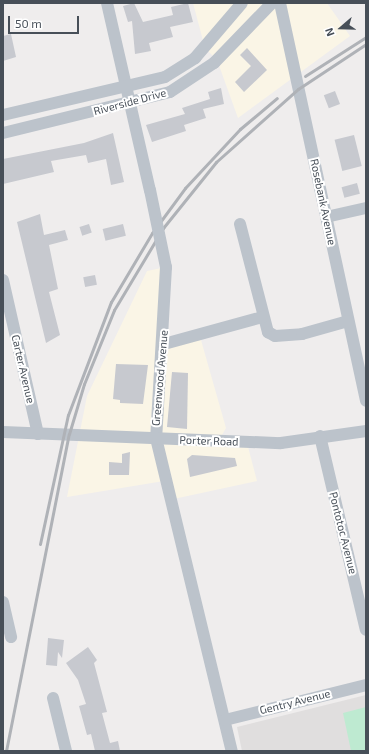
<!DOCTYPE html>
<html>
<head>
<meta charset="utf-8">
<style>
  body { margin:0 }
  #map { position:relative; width:369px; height:754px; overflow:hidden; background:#efeded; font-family:"Exo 2",sans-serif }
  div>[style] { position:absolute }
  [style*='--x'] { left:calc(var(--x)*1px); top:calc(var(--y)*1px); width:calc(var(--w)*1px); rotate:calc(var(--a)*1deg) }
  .commercial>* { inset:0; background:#faf5e6 }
  .education>* { inset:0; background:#e0dede }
  .green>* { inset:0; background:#beead1 }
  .building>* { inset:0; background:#c7c9cf; transform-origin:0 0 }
  .minor>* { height:12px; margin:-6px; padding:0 6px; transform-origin:6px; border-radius:6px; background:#bcc3cb }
  .rail>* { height:3px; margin:-1.5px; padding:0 1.5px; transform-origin:1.5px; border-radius:1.5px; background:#afb2b7 }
  .minor-bridge>* { height:12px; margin:-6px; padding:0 6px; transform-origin:6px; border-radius:6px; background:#bcc3cb }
  span { translate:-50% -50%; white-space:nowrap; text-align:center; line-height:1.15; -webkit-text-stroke:4px #fff; paint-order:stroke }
  .street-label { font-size:11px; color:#474f58 }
  .frame { position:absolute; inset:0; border:4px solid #474f58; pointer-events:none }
  .north { position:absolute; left:321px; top:8px; width:40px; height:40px; -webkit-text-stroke:3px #fff; paint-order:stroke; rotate:250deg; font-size:11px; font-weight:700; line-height:16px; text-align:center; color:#474f58 }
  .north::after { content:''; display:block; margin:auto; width:14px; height:18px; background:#474f58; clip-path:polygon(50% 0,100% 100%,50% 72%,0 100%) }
  .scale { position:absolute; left:8px; top:16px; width:71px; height:18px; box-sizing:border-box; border:2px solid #474f58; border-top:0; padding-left:5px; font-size:12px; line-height:14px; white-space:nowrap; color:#474f58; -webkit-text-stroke:3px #fff; paint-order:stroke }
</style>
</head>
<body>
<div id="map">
  <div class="commercial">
    <i style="clip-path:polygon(193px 3px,327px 3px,350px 36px,238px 118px,217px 60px,205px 48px)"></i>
    <i style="clip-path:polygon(166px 267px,164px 344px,201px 340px,226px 428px,218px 442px,247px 443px,257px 481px,169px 500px,164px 481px,67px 497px,87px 396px,147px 271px)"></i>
  </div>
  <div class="education">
    <i style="clip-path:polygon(366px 695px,366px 751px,242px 751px,237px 727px)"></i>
  </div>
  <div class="green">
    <i style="clip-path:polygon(366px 707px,366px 751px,351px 751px,343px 713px)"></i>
  </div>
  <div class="building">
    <i style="clip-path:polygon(134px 3px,143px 22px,173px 15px,171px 7px,188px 3px,193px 22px,170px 27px,173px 37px,149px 43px,151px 51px,135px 54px,132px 21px,128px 22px,123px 6px)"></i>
    <i style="clip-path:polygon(11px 34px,16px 57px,3px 61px,3px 36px)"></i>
    <i style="clip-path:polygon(247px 48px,267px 70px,244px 92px,235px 82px,251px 66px,240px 55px)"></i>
    <i style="clip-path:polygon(221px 88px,224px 104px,203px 109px,206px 118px,184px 125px,186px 131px,152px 142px,146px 125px,185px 114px,182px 108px,210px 99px,208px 92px)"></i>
    <i style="left:335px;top:91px;width:14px;height:12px;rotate:69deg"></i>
    <i style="clip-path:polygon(113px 133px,124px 182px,111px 185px,106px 159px,88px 163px,86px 155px,51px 161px,54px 172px,3px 184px,3px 159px,84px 143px)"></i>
    <i style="left:354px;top:135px;width:32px;height:20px;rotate:76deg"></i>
    <i style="left:357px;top:183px;width:11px;height:16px;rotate:75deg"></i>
    <i style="clip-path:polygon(40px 214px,44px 235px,65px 230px,68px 240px,49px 245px,58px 289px,49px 292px,60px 335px,46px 343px,17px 222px)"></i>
    <i style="left:89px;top:224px;width:9px;height:10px;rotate:72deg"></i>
    <i style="left:123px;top:224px;width:12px;height:21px;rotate:76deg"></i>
    <i style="left:95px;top:275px;width:10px;height:12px;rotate:79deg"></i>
    <i style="clip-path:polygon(116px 364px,148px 365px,143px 404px,120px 403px,120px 400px,113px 399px)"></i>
    <i style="clip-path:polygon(172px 372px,188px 373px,187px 429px,167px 427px)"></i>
    <i style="clip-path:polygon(130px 452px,129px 475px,109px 475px,109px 462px,122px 463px,122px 454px)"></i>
    <i style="clip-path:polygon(192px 455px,235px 458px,237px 466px,190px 477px,187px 459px)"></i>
    <i style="clip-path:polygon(48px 638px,64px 640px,62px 658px,58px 652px,57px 666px,46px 665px)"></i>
    <i style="clip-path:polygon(88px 647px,97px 660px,94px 663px,107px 712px,102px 713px,110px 743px,118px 741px,120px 751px,95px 751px,91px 734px,87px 735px,79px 706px,86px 704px,78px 680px,66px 663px)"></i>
  </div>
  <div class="minor">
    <i style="--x:107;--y:3;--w:192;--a:77.1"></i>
    <i style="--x:280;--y:3;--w:407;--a:77.8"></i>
    <i style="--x:3;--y:115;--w:166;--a:-13.2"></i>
    <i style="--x:165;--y:77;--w:36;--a:-32"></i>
    <i style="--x:195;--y:58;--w:72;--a:-49.5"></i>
    <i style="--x:3;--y:133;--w:172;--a:-13.8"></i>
    <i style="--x:170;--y:92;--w:53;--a:-33.4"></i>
    <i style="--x:214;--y:63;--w:83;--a:-46"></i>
    <i style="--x:326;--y:217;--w:41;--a:-12.7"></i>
    <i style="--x:240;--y:224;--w:112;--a:75.5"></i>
    <i style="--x:268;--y:332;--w:8;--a:30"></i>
    <i style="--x:275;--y:336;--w:27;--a:-4"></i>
    <i style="--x:302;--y:334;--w:48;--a:-15.8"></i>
    <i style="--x:166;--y:267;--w:171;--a:93.3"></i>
    <i style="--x:156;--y:438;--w:322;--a:76.4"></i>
    <i style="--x:3;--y:280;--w:158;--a:77.2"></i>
    <i style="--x:164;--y:344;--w:103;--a:-15.3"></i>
    <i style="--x:3;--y:432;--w:278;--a:2.3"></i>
    <i style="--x:281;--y:443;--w:86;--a:-8"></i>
    <i style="--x:320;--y:436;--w:199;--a:76.7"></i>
    <i style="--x:3;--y:602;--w:36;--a:77"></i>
    <i style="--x:53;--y:698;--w:55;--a:76.2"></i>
    <i style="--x:225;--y:720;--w:145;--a:-13.9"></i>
  </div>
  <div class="rail">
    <i style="--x:305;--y:76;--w:72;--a:-32.6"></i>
    <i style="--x:40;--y:544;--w:132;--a:-77.8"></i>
    <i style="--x:68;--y:415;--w:121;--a:-69.2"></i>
    <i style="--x:111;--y:302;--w:80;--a:-59.3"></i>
    <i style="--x:152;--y:233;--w:56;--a:-53.7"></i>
    <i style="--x:185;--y:188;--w:81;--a:-47"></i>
    <i style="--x:240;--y:129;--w:48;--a:-40"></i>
    <i style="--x:6;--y:751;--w:323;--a:-78.8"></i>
    <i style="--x:69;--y:434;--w:52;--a:-73.3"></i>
    <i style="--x:84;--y:384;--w:80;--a:-67.9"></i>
    <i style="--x:114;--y:310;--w:96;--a:-59.1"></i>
    <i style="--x:163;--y:228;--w:85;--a:-51.2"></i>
    <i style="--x:216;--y:162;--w:110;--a:-41.7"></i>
    <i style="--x:298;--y:89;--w:82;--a:-33.5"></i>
  </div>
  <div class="minor-bridge">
    <i style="--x:150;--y:190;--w:79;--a:78.3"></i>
  </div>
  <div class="street-label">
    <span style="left:130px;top:102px;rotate:-15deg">Riverside Drive</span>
    <span style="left:323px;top:202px;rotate:78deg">Rosebank Avenue</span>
    <span style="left:23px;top:369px;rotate:77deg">Carter Avenue</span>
    <span style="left:160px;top:378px;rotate:-85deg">Greenwood Avenue</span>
    <span style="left:209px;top:441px;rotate:2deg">Porter Road</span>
    <span style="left:343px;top:533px;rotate:76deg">Pontotoc Avenue</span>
    <span style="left:295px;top:702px;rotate:-14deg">Gentry Avenue</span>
  </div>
  <div class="frame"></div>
  <div class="north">N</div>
  <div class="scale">50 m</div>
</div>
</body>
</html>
